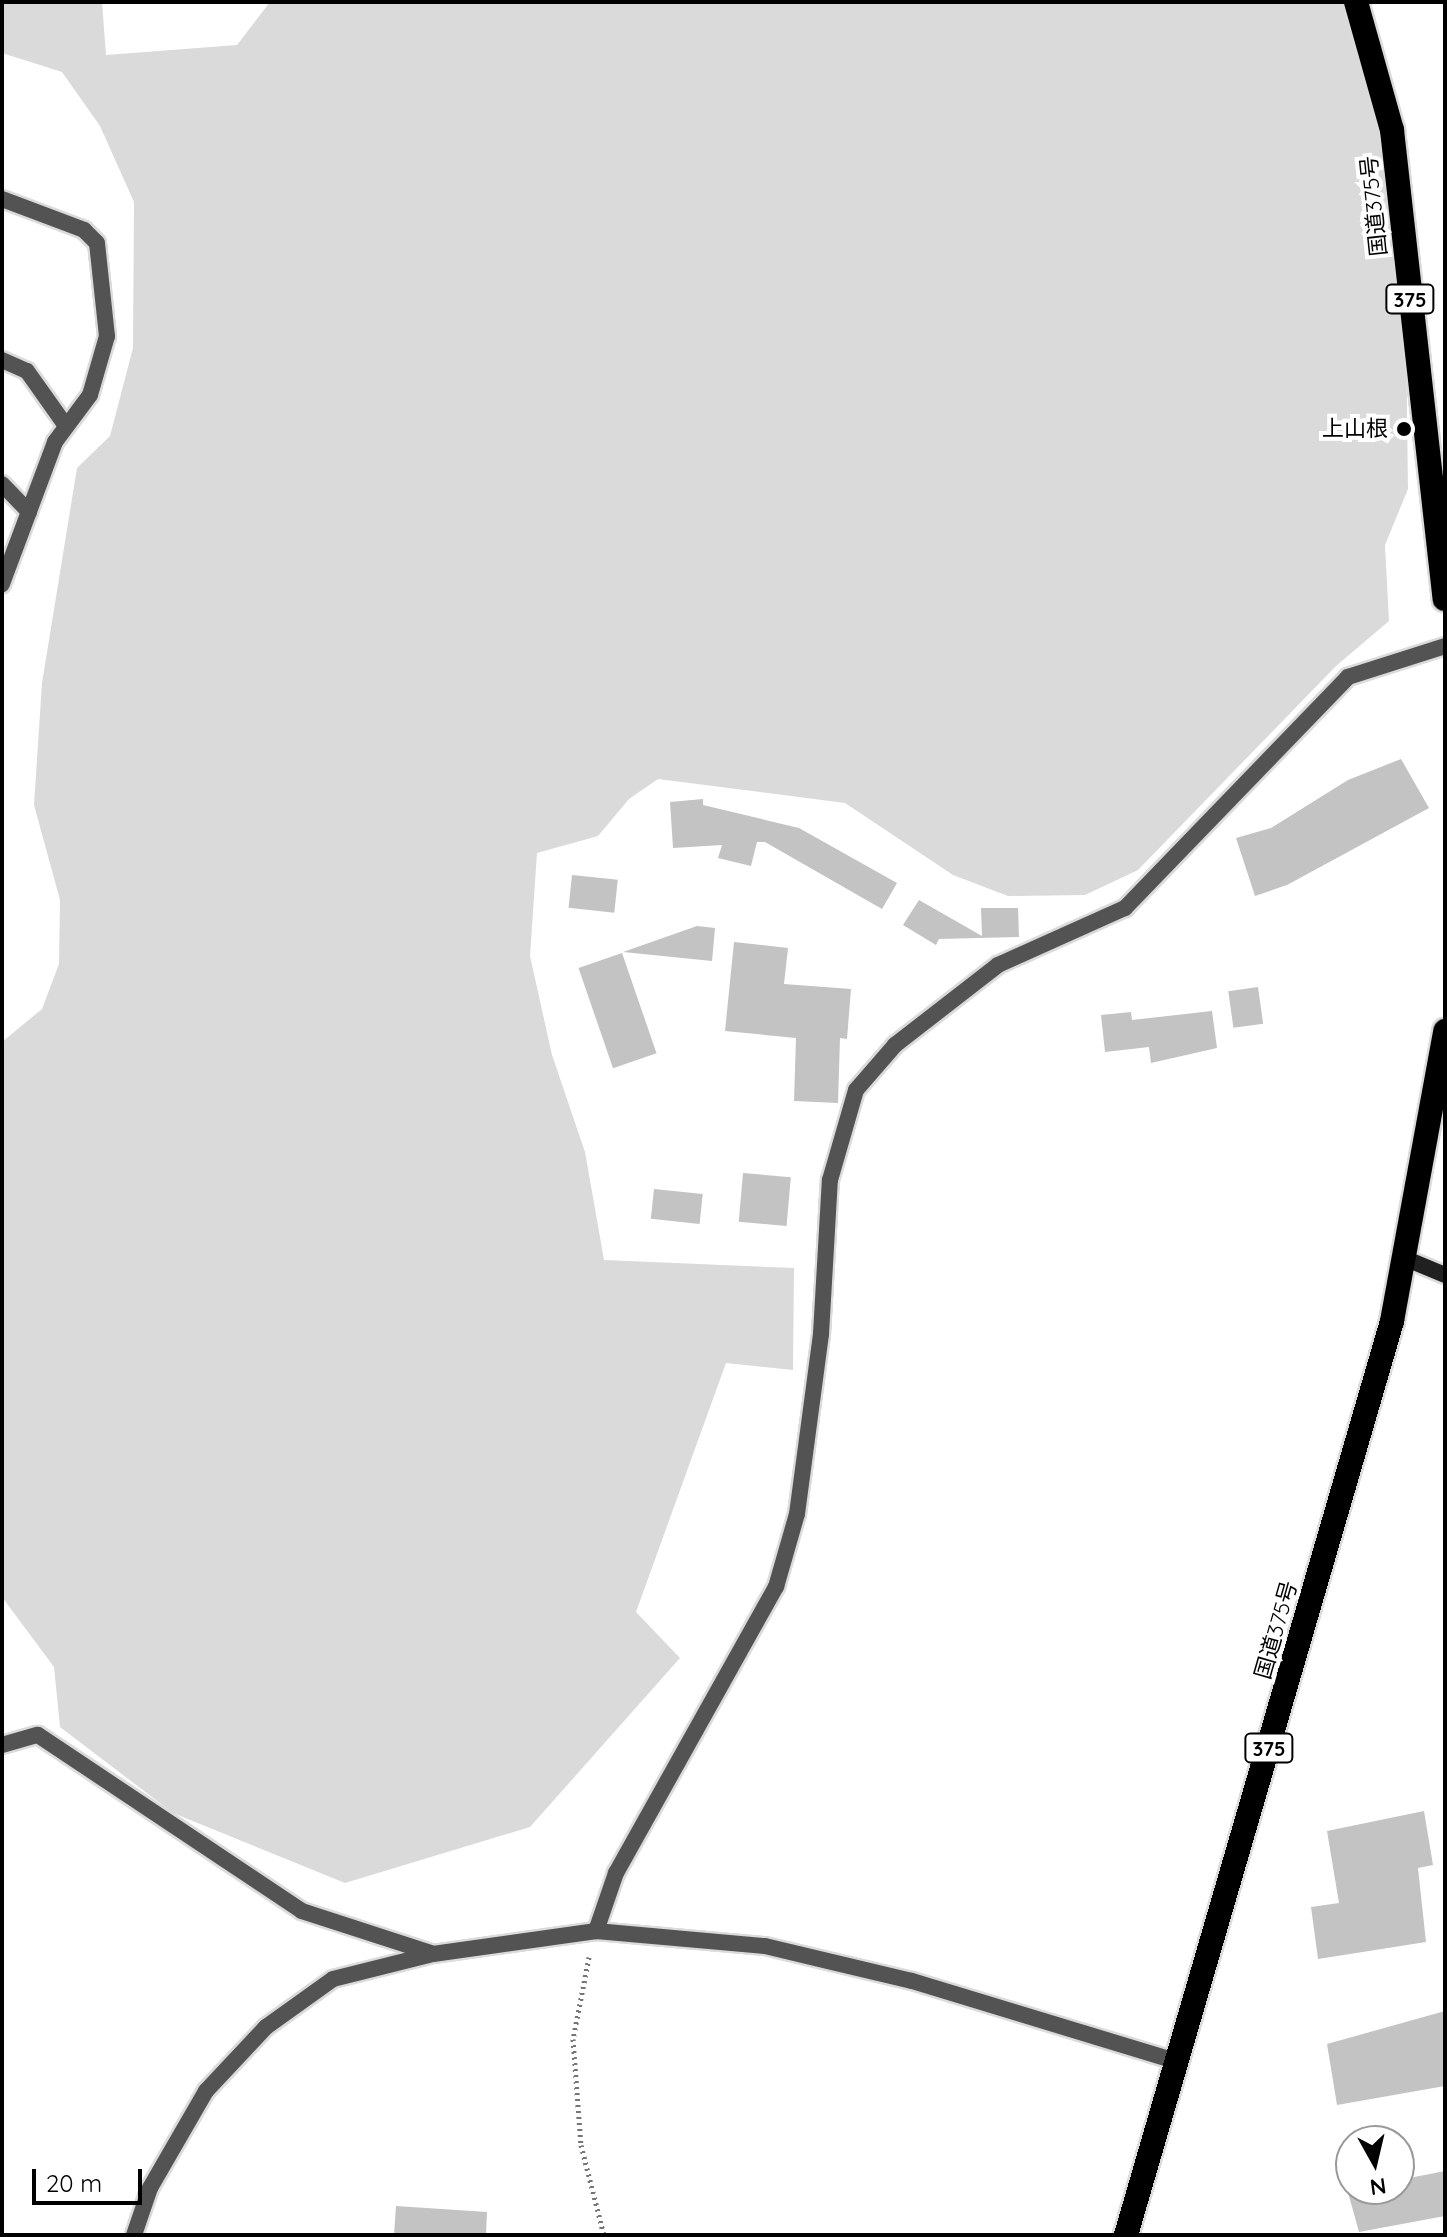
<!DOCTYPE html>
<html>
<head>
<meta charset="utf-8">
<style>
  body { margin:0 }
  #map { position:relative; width:1447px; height:2237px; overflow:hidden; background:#fff; font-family:Quicksand,"Noto Sans JP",sans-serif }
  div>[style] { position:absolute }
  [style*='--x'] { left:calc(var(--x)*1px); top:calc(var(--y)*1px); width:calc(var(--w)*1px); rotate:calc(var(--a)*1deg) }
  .green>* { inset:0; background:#dadada }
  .building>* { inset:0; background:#c3c3c3; transform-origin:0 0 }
  .path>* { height:5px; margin-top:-2.5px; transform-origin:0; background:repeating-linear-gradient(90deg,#757575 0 2px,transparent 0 6px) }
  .roads { filter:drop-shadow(2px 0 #dbdbdb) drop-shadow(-2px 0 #dbdbdb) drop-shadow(0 2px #dbdbdb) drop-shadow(0 -2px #dbdbdb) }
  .street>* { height:16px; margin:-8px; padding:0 8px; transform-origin:8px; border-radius:8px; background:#535353 }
  .secondary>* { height:16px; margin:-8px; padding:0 8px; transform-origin:8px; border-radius:8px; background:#202020 }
  .highway>* { height:24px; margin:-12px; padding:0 12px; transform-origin:12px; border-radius:12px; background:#000 }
  .dots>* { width:22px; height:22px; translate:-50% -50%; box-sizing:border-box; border:4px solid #fff; border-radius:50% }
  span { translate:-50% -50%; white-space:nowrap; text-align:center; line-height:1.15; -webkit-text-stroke:8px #fff; paint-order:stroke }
  .shield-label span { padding:2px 6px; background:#fff; border:2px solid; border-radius:6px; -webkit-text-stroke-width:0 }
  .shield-label { font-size:20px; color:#000; font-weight:700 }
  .street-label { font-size:22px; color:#000 }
  .poi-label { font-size:22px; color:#000 }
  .right { translate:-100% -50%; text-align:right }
  .frame { position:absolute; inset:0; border:4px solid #000; pointer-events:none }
  .north { position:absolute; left:1335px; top:2125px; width:80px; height:80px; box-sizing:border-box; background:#fff; border:2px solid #999; border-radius:50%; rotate:172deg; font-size:22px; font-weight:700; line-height:32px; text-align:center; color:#000 }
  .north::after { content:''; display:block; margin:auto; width:28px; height:36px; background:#000; clip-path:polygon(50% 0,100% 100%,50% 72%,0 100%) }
  .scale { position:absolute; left:32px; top:2169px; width:110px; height:36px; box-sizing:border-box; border:4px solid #000; border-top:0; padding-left:10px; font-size:24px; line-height:28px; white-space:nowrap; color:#000; -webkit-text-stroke:6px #fff; paint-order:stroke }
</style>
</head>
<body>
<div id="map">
  <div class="green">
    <i style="clip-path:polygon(2px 2px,102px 2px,106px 55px,237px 45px,270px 2px,1360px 2px,1405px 251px,1408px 489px,1385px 545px,1389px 621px,1336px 666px,1138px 870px,1085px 895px,1008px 896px,953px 875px,845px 803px,658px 779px,629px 799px,598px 836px,537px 853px,530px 956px,552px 1055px,585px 1152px,604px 1260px,794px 1268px,793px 1370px,726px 1363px,636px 1612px,680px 1658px,530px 1827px,345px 1883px,173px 1813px,60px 1727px,54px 1667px,2px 1597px,2px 1042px,42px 1009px,59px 964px,60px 900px,34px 805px,42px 683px,77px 468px,110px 436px,133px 348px,134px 202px,100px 126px,62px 72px,2px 53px)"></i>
  </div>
  <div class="building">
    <i style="clip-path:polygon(1401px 759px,1429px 808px,1287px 885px,1255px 896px,1236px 838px,1271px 828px,1348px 780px)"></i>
    <i style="clip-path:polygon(703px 799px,703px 805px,799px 828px,897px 883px,882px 909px,765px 842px,757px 842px,751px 866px,718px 858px,722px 845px,673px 848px,670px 802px)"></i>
    <i style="left:572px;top:875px;width:46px;height:33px;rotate:6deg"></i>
    <i style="clip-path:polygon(919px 900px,982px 936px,981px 908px,1018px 908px,1019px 937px,939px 939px,936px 945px,903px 925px)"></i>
    <i style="clip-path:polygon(697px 926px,715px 928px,712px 961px,623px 952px)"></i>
    <i style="clip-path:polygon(734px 942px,788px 948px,784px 984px,851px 989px,847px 1039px,840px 1038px,838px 1103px,794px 1101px,796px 1038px,725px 1031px)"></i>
    <i style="left:622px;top:953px;width:106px;height:46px;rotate:71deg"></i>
    <i style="left:1258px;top:987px;width:37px;height:30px;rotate:82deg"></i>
    <i style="clip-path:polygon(1212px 1011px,1217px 1048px,1151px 1063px,1149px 1047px,1105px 1052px,1101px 1015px,1131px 1012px,1132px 1020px)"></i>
    <i style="left:743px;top:1173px;width:48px;height:49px;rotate:5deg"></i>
    <i style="left:654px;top:1189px;width:49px;height:30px;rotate:6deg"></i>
    <i style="clip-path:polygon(1424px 1811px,1433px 1865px,1418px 1868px,1426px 1942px,1318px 1959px,1311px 1907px,1339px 1903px,1327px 1831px)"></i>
    <i style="clip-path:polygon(1445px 2011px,1445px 2086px,1337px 2105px,1327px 2044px)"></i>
    <i style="clip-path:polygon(1445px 2171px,1445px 2216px,1359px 2232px,1347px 2189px,1399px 2189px,1399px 2180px)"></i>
    <i style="clip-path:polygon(396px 2206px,487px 2212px,486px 2235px,394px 2235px)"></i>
  </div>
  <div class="path">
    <i style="--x:589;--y:1957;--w:84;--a:101"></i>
    <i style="--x:573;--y:2039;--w:106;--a:85.7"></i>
    <i style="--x:581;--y:2145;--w:93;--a:75.7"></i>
  </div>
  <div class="roads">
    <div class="street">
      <i style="--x:2;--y:199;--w:88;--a:20.7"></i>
      <i style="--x:84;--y:230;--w:18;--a:45"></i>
      <i style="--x:97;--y:243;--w:94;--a:83.9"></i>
      <i style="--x:107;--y:336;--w:61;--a:106.1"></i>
      <i style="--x:90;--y:395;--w:59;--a:126.7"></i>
      <i style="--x:55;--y:442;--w:152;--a:110.5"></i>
      <i style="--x:2;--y:360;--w:27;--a:24"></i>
      <i style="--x:27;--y:371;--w:67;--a:54.7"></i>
      <i style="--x:2;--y:484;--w:39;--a:46"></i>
      <i style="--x:2;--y:1745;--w:37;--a:-16"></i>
      <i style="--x:38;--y:1735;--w:317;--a:33.7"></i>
      <i style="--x:302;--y:1911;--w:136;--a:18"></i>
      <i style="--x:596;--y:1931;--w:61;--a:-71"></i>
      <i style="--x:616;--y:1873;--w:328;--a:-60.8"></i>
      <i style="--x:776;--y:1587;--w:76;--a:-74"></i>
      <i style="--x:797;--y:1514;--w:182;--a:-82.4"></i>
      <i style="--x:821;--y:1334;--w:154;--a:-86.7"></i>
      <i style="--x:830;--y:1180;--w:94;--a:-73.9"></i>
      <i style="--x:856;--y:1090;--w:60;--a:-49.1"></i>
      <i style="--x:895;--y:1045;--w:130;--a:-37.8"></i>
      <i style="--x:998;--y:965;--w:139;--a:-24.2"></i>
      <i style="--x:1125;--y:908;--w:321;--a:-46"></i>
      <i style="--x:1348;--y:677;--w:102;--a:-17.7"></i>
      <i style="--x:134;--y:2235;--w:50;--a:-71.2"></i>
      <i style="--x:150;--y:2188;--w:112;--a:-60"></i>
      <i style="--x:206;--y:2091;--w:88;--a:-46.8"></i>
      <i style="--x:266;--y:2027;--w:82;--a:-35.6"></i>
      <i style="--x:333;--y:1979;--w:103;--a:-14"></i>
      <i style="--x:433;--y:1954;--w:165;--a:-8"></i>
      <i style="--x:596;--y:1931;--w:170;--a:5.1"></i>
      <i style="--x:765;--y:1946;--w:151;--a:13.4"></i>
      <i style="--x:912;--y:1981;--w:275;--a:16.9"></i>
    </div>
    <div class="secondary">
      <i style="--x:1404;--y:1258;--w:44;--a:22.5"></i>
    </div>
    <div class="highway">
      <i style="--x:1356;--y:2;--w:133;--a:74.3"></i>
      <i style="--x:1392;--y:130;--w:472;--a:83.6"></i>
      <i style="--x:1126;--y:2235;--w:952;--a:-73.77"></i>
      <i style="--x:1392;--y:1321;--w:295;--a:-79.6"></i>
    </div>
  </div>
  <div class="dots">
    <i style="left:1404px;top:429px;background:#000"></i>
  </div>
  <div class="shield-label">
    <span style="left:1410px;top:299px">375</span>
    <span style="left:1269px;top:1748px">375</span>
  </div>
  <div class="street-label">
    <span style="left:1374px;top:206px;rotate:-96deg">国道375号</span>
    <span style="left:1276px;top:1630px;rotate:-74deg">国道375号</span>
  </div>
  <div class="poi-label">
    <span class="right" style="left:1388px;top:429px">上山根</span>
  </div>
  <div class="frame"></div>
  <div class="north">N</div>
  <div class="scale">20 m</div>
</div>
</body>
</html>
